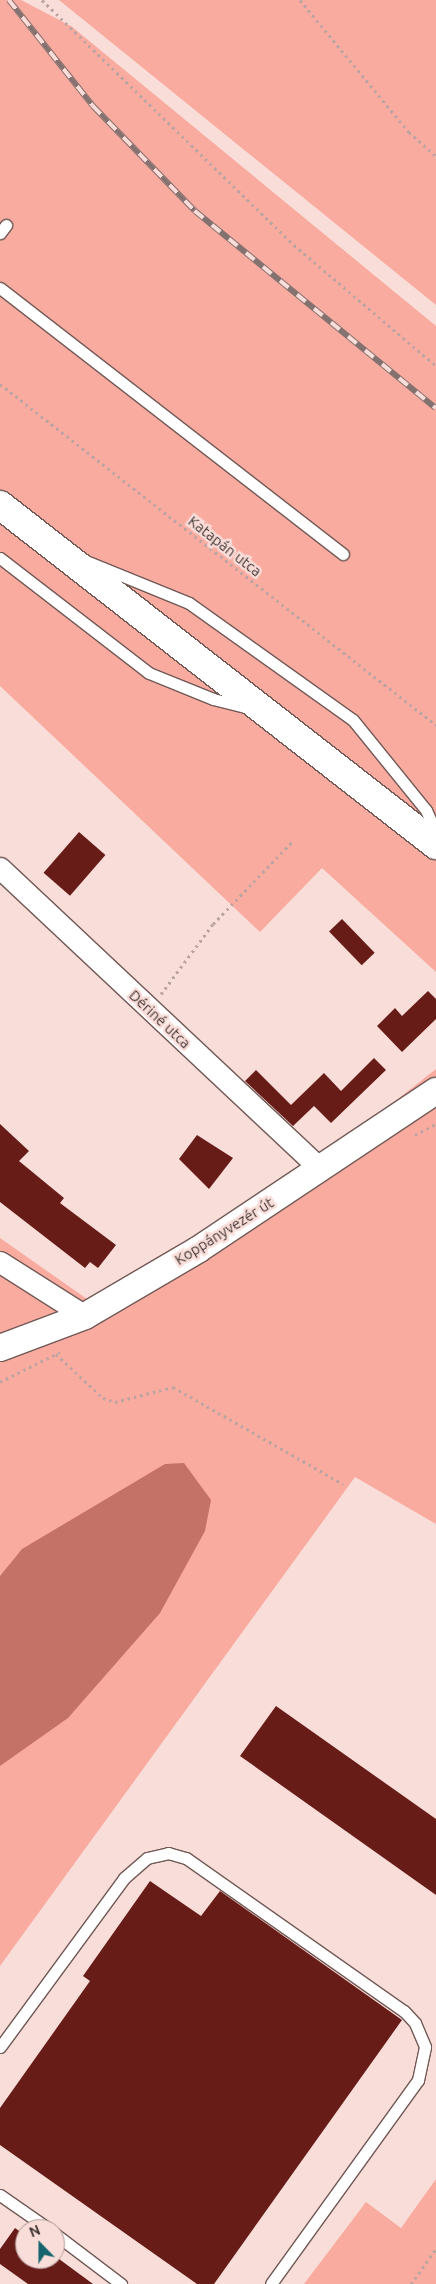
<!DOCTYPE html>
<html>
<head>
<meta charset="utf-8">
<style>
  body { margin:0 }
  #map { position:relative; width:436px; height:2284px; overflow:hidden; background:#f9ddd9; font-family:Ubuntu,sans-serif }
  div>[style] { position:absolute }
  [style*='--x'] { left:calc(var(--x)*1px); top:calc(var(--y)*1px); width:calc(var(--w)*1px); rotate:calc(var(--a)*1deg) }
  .green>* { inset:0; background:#faaba0 }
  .water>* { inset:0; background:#c47167 }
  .building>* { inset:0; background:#671c18; transform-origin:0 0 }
  .path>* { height:3px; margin-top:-1.5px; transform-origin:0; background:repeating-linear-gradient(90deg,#baa4a1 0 2.5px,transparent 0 6.5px) }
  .roads { filter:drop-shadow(1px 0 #715956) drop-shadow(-1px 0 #715956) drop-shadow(0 1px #715956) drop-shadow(0 -1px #715956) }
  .service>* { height:11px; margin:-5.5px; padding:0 5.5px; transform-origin:5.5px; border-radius:5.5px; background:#fff }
  .minor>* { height:21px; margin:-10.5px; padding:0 10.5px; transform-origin:10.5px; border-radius:10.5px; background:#fff }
  .tertiary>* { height:26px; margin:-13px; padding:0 13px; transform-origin:13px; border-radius:13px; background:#fff }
  .primary>* { height:28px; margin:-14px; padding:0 14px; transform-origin:14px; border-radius:14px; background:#fff }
  .rail>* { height:5.5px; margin-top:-2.75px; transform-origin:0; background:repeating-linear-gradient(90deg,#f9ddd9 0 11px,#837270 0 22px); box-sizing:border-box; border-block:1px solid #837270 }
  span { translate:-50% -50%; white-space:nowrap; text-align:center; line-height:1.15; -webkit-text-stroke:5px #f9ddd9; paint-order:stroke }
  .street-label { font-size:15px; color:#413634 }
  .north { position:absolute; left:15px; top:2219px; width:50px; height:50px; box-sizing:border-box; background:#f9ddd9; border:1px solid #af9a97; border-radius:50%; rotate:338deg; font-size:14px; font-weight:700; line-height:20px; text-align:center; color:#413634 }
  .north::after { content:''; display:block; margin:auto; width:18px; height:22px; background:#15636c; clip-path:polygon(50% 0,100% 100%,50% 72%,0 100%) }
</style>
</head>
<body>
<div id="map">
  <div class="green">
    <i style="clip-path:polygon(0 0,21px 0,71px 26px,436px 326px,436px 972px,322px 868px,260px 932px,0 686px)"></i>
    <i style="clip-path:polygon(59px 0,436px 0,436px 305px)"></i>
    <i style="clip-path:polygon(436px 1069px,436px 1524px,355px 1477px,0 1966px,0 1238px,87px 1299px,174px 1247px,183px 1251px,295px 1180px)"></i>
    <i style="clip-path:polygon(436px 2179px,436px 2284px,304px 2284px,366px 2202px,401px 2228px)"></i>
  </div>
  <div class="water">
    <i style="clip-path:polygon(184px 1463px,211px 1500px,205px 1531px,160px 1613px,68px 1718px,0 1766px,0 1576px,22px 1549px,165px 1464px)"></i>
  </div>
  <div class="building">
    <i style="left:79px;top:832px;width:35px;height:54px;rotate:41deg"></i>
    <i style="left:342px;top:919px;width:47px;height:18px;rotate:46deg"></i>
    <i style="clip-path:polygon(428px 991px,436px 999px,436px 1019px,402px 1052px,377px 1026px,395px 1008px,402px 1016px)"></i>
    <i style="clip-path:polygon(374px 1058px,386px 1070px,331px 1123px,314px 1106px,293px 1126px,245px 1081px,256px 1070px,291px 1105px,324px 1073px,341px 1091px)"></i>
    <i style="clip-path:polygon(0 1124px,29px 1151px,19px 1161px,64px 1198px,60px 1203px,116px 1245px,98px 1268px,90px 1262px,85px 1268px,0 1202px)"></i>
    <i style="clip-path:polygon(197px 1135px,233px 1158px,209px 1189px,179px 1159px)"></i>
    <i style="clip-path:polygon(276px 1706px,436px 1819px,436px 1895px,240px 1756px)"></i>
    <i style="clip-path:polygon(150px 1881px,201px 1916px,220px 1891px,402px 2020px,214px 2284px,197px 2284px,0 2145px,0 2108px,90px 1981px,83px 1976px)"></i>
    <i style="clip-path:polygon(15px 2228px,25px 2235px,25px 2259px,55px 2256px,93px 2284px,28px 2284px,0 2264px,0 2249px)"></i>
  </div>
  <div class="path">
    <i style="--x:42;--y:0;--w:351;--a:44.2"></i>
    <i style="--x:294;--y:245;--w:187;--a:40.4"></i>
    <i style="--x:300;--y:0;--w:171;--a:50.5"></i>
    <i style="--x:409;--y:132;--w:36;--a:42"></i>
    <i style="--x:0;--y:384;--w:554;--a:38.03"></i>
    <i style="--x:161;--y:994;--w:87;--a:-53.4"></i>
    <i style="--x:213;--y:924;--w:115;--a:-46.1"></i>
    <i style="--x:415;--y:1135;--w:24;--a:-28"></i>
    <i style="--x:56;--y:1354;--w:64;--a:43.1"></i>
    <i style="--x:103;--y:1398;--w:13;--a:18"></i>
    <i style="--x:115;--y:1402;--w:60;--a:-14.5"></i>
    <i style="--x:173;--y:1387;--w:196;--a:29.7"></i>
    <i style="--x:0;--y:1382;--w:67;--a:-26.6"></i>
    <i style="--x:411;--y:2284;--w:43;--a:-54.5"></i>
  </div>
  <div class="roads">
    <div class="service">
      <i style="--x:0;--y:233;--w:10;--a:-53"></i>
      <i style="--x:0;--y:288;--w:434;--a:37.8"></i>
      <i style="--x:0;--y:558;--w:188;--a:37.7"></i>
      <i style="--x:149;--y:673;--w:69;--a:22.1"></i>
      <i style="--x:213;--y:699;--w:36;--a:14"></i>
      <i style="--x:86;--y:561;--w:111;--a:22.2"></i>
      <i style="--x:189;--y:603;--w:201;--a:35.5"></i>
      <i style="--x:353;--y:720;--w:116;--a:51"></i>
      <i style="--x:426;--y:810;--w:24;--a:66"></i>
      <i style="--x:0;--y:2047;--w:210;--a:-53.7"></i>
      <i style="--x:124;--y:1878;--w:30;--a:-41"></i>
      <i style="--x:147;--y:1858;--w:22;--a:-13"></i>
      <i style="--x:168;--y:1853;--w:19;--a:16"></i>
      <i style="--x:186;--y:1858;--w:266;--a:35.1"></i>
      <i style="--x:404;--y:2011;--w:16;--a:47"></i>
      <i style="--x:415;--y:2023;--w:26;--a:67"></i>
      <i style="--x:425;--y:2047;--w:34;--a:102"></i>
      <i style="--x:418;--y:2080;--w:251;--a:125.8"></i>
      <i style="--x:0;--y:2195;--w:60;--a:34.8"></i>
      <i style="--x:55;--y:2234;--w:83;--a:37.1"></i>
    </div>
    <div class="minor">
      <i style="--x:0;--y:868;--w:440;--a:43.2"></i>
      <i style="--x:0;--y:1262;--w:101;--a:32.4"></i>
    </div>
    <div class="tertiary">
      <i style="--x:0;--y:1348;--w:91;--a:-20.6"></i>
      <i style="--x:85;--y:1316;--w:132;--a:-30.4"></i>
      <i style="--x:199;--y:1249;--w:285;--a:-33.7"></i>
    </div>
    <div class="primary">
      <i style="--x:0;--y:505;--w:553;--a:37.95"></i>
    </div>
  </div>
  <div class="rail">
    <i style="--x:9;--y:0;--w:135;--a:51.6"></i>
    <i style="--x:93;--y:106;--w:146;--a:45.8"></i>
    <i style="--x:195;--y:211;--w:311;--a:39.3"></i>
  </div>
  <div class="street-label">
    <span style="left:225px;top:546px;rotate:38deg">Katapán utca</span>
    <span style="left:160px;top:1019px;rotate:43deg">Dériné utca</span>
    <span style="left:224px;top:1231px;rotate:-32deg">Koppányvezér út</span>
  </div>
  <div class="north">N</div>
</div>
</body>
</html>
